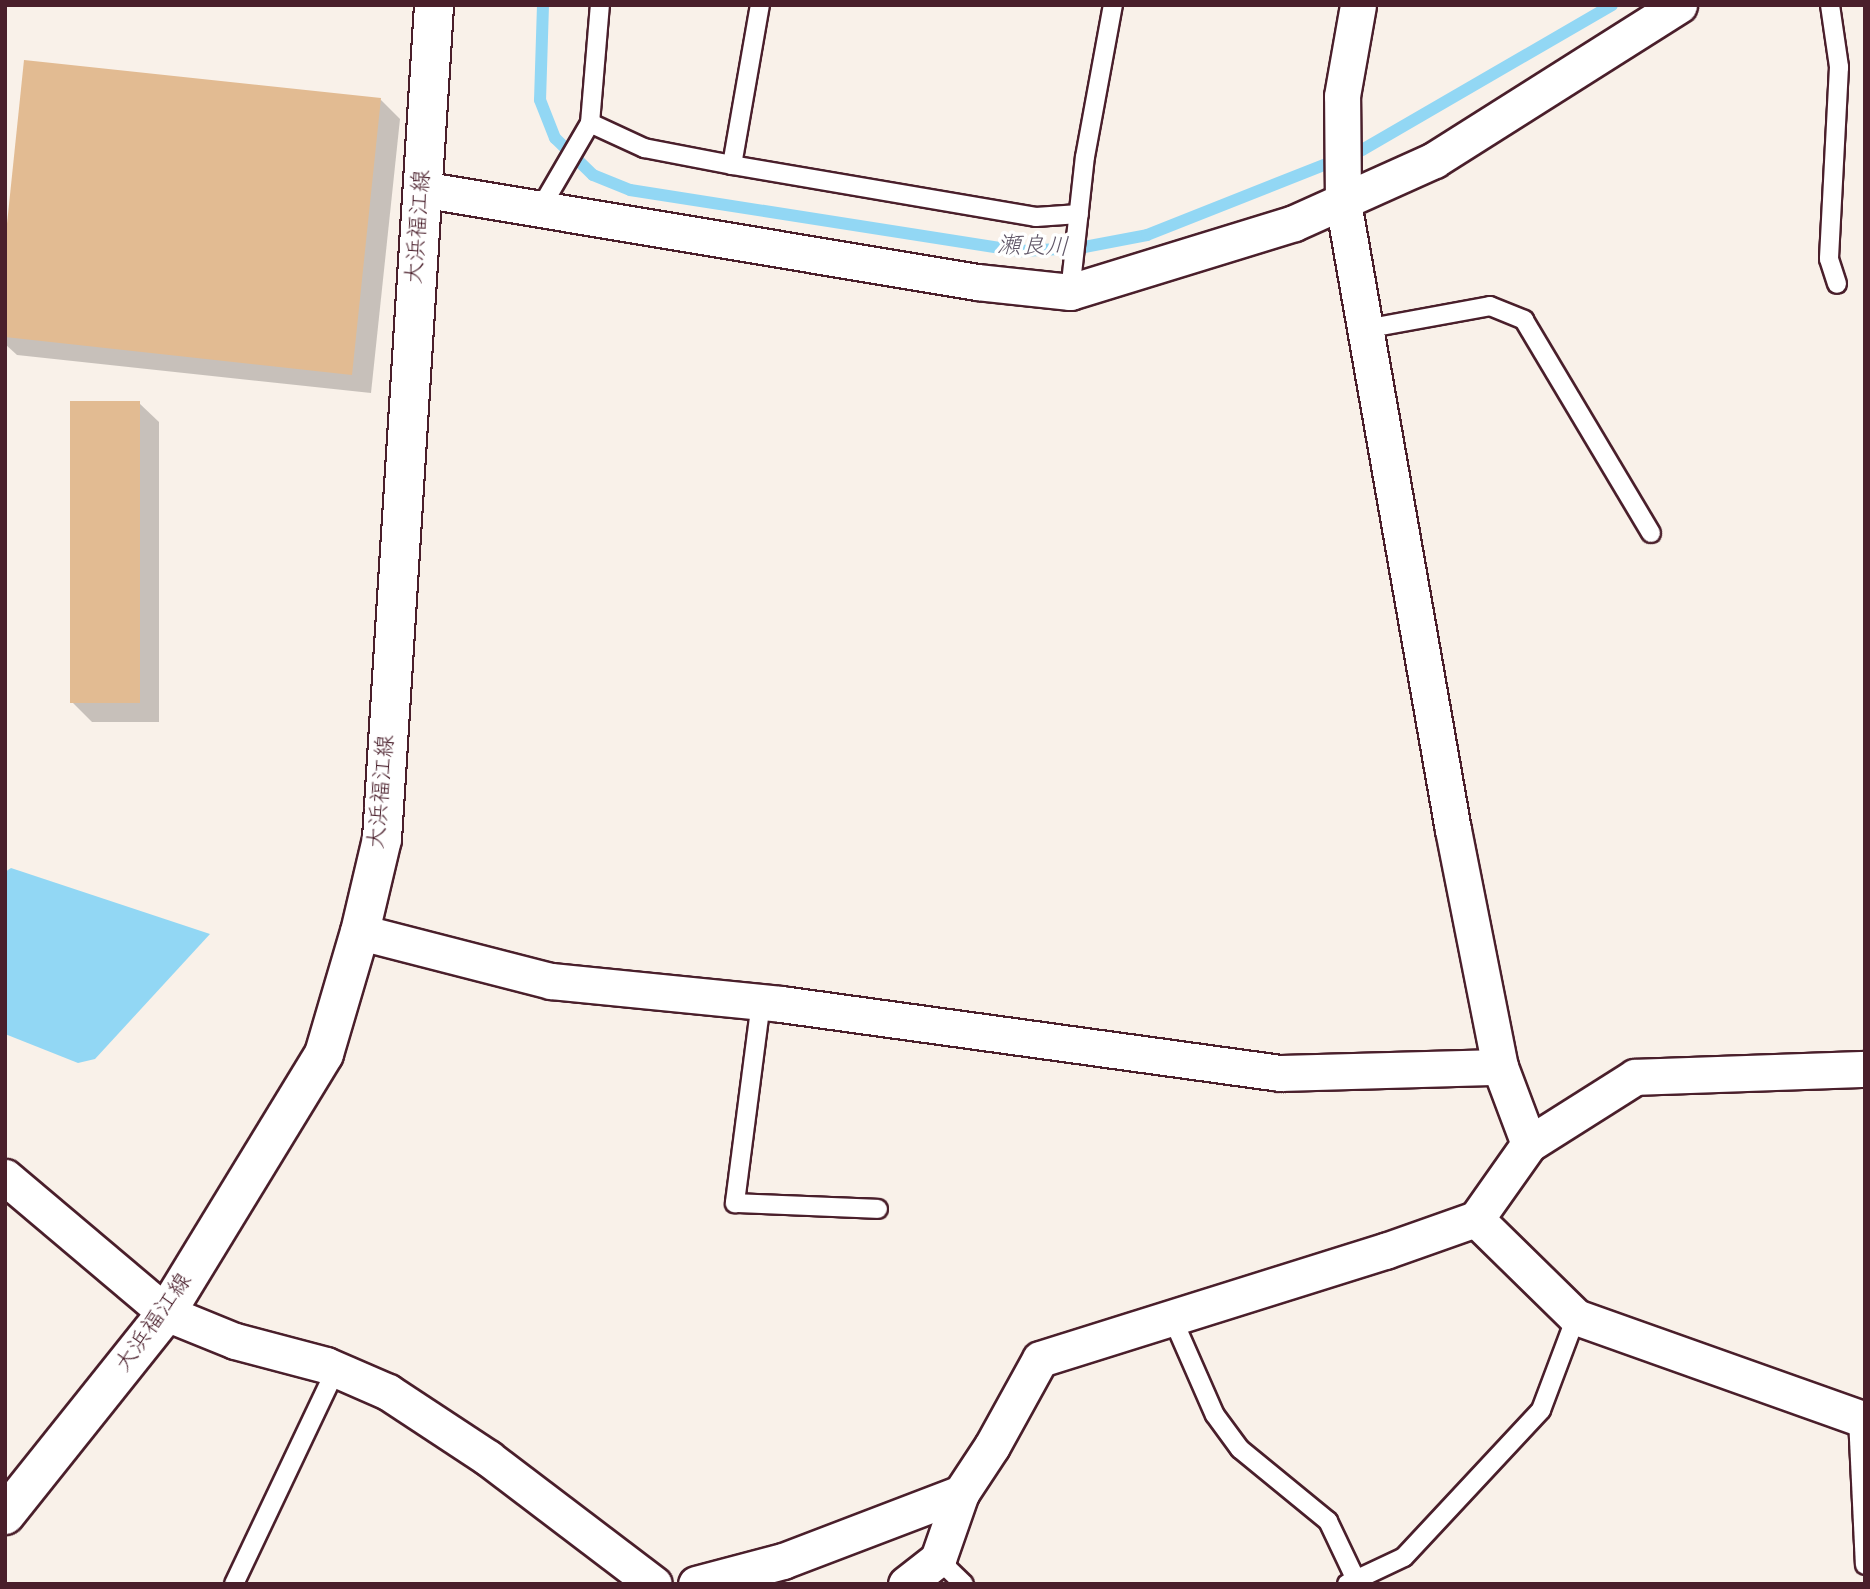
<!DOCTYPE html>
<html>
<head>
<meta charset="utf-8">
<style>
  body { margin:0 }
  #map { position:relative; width:1870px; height:1589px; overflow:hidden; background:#f9f1e9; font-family:Kalam,"Klee One",sans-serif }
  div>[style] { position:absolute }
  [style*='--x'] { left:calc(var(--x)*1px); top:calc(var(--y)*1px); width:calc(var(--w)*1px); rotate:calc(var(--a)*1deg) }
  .water>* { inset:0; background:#92d7f4 }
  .shadow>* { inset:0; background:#0003 }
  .stream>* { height:12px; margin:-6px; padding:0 6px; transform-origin:6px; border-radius:6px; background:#92d7f4 }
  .building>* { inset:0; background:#e2bb92; transform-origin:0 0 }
  .roads { filter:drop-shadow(2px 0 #4a1f2b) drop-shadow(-2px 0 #4a1f2b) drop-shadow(0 2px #4a1f2b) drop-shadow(0 -2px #4a1f2b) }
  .lane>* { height:18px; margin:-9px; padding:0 9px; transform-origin:9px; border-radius:9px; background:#fff }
  .street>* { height:35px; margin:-17.5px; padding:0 17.5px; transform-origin:17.5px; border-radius:17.5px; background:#fff }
  .secondary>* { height:38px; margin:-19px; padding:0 19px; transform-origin:19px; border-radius:19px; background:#fff }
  span { translate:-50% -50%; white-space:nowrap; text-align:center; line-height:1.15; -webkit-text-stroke:7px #fff; paint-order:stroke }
  .street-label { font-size:23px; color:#4a1f2b }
  .water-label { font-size:24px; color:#605667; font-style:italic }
  .frame { position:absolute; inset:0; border:7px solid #4a1f2b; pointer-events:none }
</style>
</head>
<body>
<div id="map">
  <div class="water">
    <i style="clip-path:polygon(11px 868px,210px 934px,95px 1059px,78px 1063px,5px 1034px,5px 872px)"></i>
  </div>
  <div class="shadow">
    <i style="clip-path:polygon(381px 100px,400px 119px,371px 393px,17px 355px,5px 344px,5px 260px)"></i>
    <i style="clip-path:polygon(139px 403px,159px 422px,159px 722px,92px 722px,72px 702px)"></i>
  </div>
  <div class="stream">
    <i style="--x:543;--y:5;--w:95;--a:91.8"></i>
    <i style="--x:540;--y:100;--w:41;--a:68.5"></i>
    <i style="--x:555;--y:138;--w:53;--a:44.2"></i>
    <i style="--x:593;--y:175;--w:40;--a:22"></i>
    <i style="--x:630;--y:190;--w:396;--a:8.9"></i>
    <i style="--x:1021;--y:251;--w:58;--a:-3"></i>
    <i style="--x:1079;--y:248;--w:69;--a:-10.8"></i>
    <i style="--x:1147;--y:235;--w:231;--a:-21.6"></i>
    <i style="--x:1362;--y:150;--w:289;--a:-30.1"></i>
  </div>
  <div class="building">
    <i style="clip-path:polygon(24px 60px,381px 98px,352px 375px,5px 337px,5px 243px)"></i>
    <i style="left:70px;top:401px;width:70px;height:302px"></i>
  </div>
  <div class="roads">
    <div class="lane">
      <i style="--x:1830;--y:5;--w:63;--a:81.7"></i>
      <i style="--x:1839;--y:67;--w:192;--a:93"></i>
      <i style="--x:1829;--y:259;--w:26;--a:72"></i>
      <i style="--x:590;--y:123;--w:60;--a:24.8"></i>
      <i style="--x:644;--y:148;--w:90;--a:10.9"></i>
      <i style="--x:732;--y:165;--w:308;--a:9.7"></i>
      <i style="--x:1036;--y:217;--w:43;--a:-4"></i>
      <i style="--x:732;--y:165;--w:162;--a:-80.1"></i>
      <i style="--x:540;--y:209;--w:99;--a:-59.8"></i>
      <i style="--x:590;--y:123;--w:118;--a:-85.2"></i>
      <i style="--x:1070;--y:292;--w:136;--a:-83.7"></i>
      <i style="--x:1085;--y:157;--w:155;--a:-79.6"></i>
      <i style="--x:1365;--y:329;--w:127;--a:-10.4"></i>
      <i style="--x:1490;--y:306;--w:37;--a:22"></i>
      <i style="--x:1524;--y:320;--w:248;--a:59.2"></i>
      <i style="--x:761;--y:1002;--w:203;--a:97.4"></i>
      <i style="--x:735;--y:1203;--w:143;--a:2.4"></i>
      <i style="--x:1171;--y:1315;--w:109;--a:66.3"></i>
      <i style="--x:1215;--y:1415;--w:42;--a:53.7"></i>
      <i style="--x:1240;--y:1449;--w:114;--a:39.3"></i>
      <i style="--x:1328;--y:1521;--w:65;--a:64.6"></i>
      <i style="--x:1858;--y:1418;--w:147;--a:87.3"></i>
      <i style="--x:938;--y:1559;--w:36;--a:44"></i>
      <i style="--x:234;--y:1584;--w:238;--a:-64.6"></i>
      <i style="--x:1347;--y:1584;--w:63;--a:-25.3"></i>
      <i style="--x:1404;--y:1557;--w:201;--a:-47"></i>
      <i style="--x:1541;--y:1410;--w:99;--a:-69.4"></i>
    </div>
    <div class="street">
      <i style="--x:421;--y:189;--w:564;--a:9.5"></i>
      <i style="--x:977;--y:282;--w:94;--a:6.1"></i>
      <i style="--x:1070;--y:292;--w:234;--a:-17.1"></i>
      <i style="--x:1294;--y:223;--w:154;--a:-24.2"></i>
      <i style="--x:1434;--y:160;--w:290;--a:-32.3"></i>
      <i style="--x:360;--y:932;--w:197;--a:14.4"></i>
      <i style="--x:551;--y:981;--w:231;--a:5.7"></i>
      <i style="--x:781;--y:1004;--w:504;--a:7.87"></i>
      <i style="--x:1280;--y:1073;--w:220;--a:-1.6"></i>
      <i style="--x:1529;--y:1144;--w:125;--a:-32.3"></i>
      <i style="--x:1635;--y:1077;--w:230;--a:-2"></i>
      <i style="--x:5;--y:1177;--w:211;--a:40.2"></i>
      <i style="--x:166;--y:1313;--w:74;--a:22.1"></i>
      <i style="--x:235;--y:1341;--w:94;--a:14.8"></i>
      <i style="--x:326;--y:1365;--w:68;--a:23.5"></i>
      <i style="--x:388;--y:1392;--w:120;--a:33.4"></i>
      <i style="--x:488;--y:1458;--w:208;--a:37.2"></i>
      <i style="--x:1476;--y:1219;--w:140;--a:44.4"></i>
      <i style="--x:1576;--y:1317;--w:307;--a:19.6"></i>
      <i style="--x:696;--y:1584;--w:90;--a:-14.8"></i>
      <i style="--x:783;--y:1561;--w:191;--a:-20.9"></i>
      <i style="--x:906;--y:1584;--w:41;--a:-38"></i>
      <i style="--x:938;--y:1559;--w:70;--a:-70.8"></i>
      <i style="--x:961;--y:1493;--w:56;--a:-56.6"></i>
      <i style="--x:992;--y:1446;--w:99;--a:-61.1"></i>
      <i style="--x:1040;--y:1359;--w:362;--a:-17.4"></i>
      <i style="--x:1385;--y:1251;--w:96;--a:-19.4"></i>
      <i style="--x:1476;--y:1219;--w:92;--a:-54.8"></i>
      <i style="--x:1529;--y:1144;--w:82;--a:-110.6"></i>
      <i style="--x:1500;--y:1067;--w:242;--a:-101.2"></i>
      <i style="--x:1453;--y:830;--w:638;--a:-99.94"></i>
      <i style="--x:1343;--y:202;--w:106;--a:-90.5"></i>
      <i style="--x:1342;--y:96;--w:92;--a:-80"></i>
    </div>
    <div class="secondary">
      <i style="--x:5;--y:1515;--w:258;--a:-51.4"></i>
      <i style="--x:166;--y:1313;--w:303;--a:-58.6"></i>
      <i style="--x:324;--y:1054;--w:127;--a:-73.6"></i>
      <i style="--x:360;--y:932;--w:96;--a:-76.7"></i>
      <i style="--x:382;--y:839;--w:836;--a:-86.43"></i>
    </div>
  </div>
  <div class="street-label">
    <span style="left:419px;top:227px;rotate:-86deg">大浜福江線</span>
    <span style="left:382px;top:792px;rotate:-85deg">大浜福江線</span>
    <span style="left:154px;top:1323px;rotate:-55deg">大浜福江線</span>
  </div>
  <div class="water-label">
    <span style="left:1033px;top:247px;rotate:2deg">瀬良川</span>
  </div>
  <div class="frame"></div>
</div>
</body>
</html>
